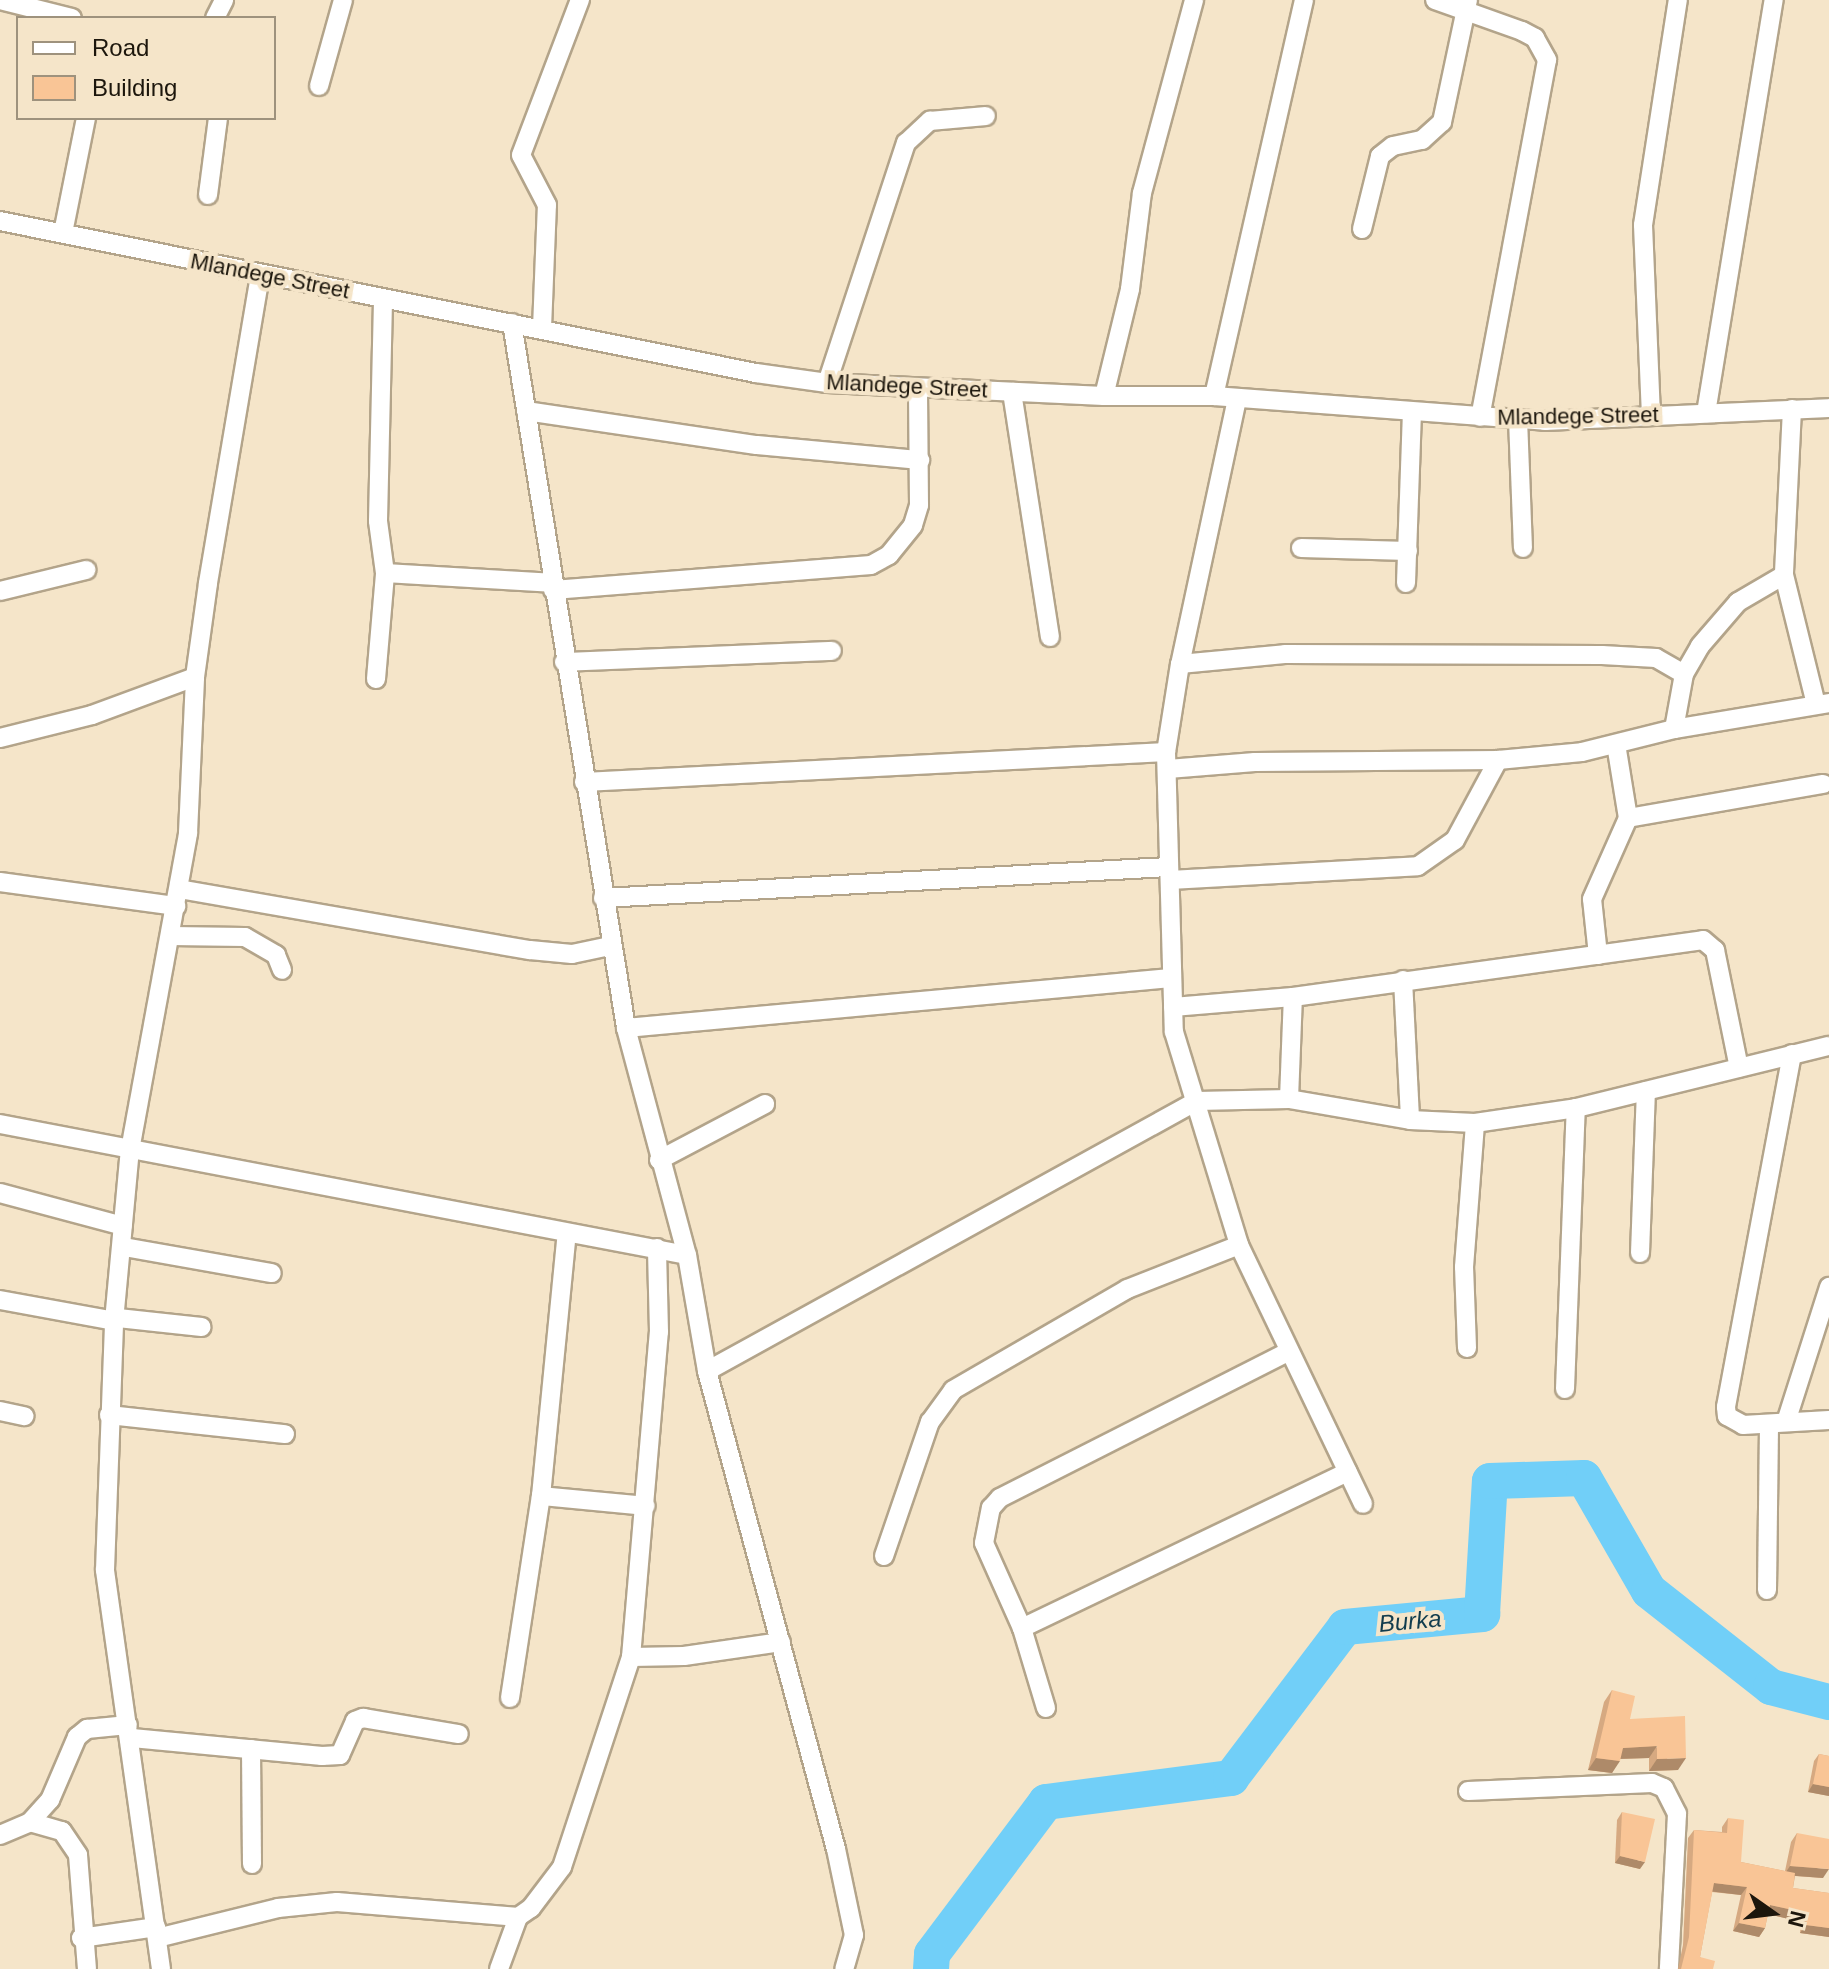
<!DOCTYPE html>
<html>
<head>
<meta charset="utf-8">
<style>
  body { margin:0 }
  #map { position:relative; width:1829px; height:1969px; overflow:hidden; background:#f5e5c9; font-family:Arial,sans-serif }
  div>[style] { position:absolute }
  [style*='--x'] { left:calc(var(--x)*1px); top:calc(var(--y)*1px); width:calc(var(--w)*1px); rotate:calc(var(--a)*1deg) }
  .river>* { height:36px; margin:-18px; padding:0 18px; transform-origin:18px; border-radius:18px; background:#71cff8 }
  .roads { filter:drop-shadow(2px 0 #b3a48a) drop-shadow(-2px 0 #b3a48a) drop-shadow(0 2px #b3a48a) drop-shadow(0 -2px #b3a48a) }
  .minor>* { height:18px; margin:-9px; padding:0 9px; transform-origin:9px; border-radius:9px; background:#fff }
  .wall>* { inset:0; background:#d6a981 }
  .shaded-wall>* { inset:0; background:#ae8a69 }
  .building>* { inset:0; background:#f9c596 }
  span { translate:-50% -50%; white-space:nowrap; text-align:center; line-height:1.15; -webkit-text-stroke:8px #f5e5c9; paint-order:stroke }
  .street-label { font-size:22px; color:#1c160c }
  .water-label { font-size:24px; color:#113c4d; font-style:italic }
  .legend { position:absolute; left:16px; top:16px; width:260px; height:104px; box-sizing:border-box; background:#f5e5c9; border:2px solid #9e927d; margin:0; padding:10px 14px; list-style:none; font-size:24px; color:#1c160c }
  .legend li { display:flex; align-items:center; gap:16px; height:40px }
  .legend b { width:40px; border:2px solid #9e927d }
  .north { position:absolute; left:1733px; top:1873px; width:80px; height:80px; -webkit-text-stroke:6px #f5e5c9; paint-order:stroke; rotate:104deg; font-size:22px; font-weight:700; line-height:32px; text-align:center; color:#1c160c }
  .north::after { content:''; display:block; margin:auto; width:28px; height:36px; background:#1c160c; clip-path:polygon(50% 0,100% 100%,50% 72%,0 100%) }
</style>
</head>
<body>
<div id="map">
  <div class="river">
    <i style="--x:931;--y:1969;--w:15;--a:-86"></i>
    <i style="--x:932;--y:1954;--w:190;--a:-53.1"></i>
    <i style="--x:1046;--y:1802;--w:187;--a:-7.4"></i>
    <i style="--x:1231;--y:1778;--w:189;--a:-52.9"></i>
    <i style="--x:1345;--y:1627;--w:138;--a:-5.4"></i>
    <i style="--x:1482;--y:1614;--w:133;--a:-86.6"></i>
    <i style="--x:1490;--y:1481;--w:94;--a:-1.8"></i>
    <i style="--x:1584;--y:1478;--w:130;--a:60.1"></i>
    <i style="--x:1649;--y:1591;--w:155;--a:38.2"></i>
    <i style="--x:1771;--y:1687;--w:60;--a:14.5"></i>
  </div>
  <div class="roads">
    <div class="minor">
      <i style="--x:0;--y:0;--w:74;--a:14"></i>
      <i style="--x:1435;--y:0;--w:92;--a:19.6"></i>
      <i style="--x:1522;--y:31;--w:15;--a:28"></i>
      <i style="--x:1535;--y:38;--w:25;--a:61"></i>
      <i style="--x:1547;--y:60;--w:363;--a:100.6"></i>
      <i style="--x:215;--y:18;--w:20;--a:-63"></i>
      <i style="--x:319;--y:86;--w:89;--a:-74.4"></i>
      <i style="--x:208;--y:195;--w:78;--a:-82.6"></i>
      <i style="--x:0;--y:221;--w:771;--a:11.37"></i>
      <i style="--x:756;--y:373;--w:72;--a:8"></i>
      <i style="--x:827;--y:383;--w:277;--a:2.7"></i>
      <i style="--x:1104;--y:396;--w:110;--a:0"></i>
      <i style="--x:1214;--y:396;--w:332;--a:4.3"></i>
      <i style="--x:1545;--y:421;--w:284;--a:-2.6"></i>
      <i style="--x:1362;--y:229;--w:75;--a:-76.1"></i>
      <i style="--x:1380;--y:156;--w:16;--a:-38"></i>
      <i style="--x:1393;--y:146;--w:30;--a:-12"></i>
      <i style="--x:1422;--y:140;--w:27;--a:-42"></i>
      <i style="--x:1442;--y:122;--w:125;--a:-78"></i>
      <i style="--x:63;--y:233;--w:117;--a:-78.7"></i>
      <i style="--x:512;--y:323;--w:714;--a:80.81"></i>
      <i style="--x:626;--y:1028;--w:235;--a:75"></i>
      <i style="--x:687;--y:1255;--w:118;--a:80.2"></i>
      <i style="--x:707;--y:1371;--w:495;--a:74.9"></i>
      <i style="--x:836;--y:1849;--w:88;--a:78.2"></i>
      <i style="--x:854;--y:1935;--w:35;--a:106"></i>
      <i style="--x:542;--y:328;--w:123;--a:-87.7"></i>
      <i style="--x:547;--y:205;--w:56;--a:-117.5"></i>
      <i style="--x:521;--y:155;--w:166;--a:-69.2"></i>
      <i style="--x:827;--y:383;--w:253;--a:-71.8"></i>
      <i style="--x:906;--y:143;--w:33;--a:-43"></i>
      <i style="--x:930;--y:121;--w:56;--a:-5.1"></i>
      <i style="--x:1012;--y:392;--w:248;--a:81.2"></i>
      <i style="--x:1104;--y:396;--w:110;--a:-76.3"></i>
      <i style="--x:1130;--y:289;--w:97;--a:-82.9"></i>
      <i style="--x:1142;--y:193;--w:200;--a:-74.9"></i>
      <i style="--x:1214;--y:396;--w:406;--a:-77.2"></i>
      <i style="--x:1237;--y:399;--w:271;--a:102.1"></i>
      <i style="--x:1180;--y:664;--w:89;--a:99"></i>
      <i style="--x:1166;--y:752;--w:280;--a:88.4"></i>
      <i style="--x:1174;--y:1032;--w:223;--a:73"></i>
      <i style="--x:1239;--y:1245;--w:287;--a:64.4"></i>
      <i style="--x:1792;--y:409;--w:166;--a:92.8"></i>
      <i style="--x:1784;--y:575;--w:133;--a:76.1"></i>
      <i style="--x:526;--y:411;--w:233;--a:8.4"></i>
      <i style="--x:757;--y:445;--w:164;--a:5.3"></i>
      <i style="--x:1706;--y:413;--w:419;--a:-80.7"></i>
      <i style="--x:1651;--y:416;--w:191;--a:-92.4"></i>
      <i style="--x:1643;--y:225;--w:228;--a:-81.2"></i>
      <i style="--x:1518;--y:419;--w:129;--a:87.8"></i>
      <i style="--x:1301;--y:548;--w:107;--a:1.6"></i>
      <i style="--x:385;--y:573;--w:166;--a:3.4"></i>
      <i style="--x:1406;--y:583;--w:171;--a:-88"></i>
      <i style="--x:553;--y:590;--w:319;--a:-4.5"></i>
      <i style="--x:871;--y:565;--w:21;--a:-29"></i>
      <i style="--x:889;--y:555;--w:38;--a:-51"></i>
      <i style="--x:913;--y:525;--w:21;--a:-73"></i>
      <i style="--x:919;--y:505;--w:116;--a:-90.5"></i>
      <i style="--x:0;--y:591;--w:89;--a:-13.7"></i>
      <i style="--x:564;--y:662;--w:268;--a:-2.4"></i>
      <i style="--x:1180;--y:664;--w:105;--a:-5.4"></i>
      <i style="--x:1285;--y:654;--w:317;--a:0.2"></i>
      <i style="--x:1602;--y:655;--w:54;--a:3.2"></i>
      <i style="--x:1656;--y:658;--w:32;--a:30"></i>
      <i style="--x:376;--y:679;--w:106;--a:-85.1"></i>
      <i style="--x:385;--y:573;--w:52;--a:-97.7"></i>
      <i style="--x:378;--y:521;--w:222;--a:-88.7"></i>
      <i style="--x:1674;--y:729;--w:56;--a:-79.7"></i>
      <i style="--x:1684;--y:674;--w:32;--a:-60"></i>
      <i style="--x:1700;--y:646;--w:58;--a:-49.2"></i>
      <i style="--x:1738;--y:602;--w:53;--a:-30.4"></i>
      <i style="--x:0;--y:738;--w:95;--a:-14"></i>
      <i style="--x:92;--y:715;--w:110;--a:-20.3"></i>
      <i style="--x:1168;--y:769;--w:87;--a:-4.6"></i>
      <i style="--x:1255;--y:762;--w:243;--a:-0.5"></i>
      <i style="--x:1498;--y:760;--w:84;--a:-5.4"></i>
      <i style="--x:1582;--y:752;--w:95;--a:-14"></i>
      <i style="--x:1674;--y:729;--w:157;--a:-9.5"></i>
      <i style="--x:584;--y:782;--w:583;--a:-2.95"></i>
      <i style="--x:1628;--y:818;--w:198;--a:-9.9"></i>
      <i style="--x:1170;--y:880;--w:248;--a:-3.2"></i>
      <i style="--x:1418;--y:866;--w:45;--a:-35.1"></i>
      <i style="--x:1455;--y:840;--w:91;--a:-61.7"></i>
      <i style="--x:0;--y:882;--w:178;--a:7.8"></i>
      <i style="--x:179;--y:889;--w:356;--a:9.9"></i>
      <i style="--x:530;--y:950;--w:42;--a:5.4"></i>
      <i style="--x:572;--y:954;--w:40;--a:-12"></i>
      <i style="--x:603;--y:898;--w:566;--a:-3.14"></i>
      <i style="--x:171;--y:936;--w:74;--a:0.8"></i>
      <i style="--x:245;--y:937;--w:36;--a:30"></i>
      <i style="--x:276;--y:955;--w:16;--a:68"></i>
      <i style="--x:1598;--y:955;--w:56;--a:-96.1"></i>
      <i style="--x:1592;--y:899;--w:89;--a:-66"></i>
      <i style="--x:1628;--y:818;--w:75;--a:-99.2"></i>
      <i style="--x:1403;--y:980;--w:140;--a:87.1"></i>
      <i style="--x:1173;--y:1007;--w:120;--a:-4.8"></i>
      <i style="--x:1293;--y:997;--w:414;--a:-7.9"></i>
      <i style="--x:1703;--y:940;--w:16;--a:40"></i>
      <i style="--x:1715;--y:950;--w:120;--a:78.5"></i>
      <i style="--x:626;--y:1028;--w:547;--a:-5.24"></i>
      <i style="--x:1792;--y:1054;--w:359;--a:100.6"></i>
      <i style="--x:1726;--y:1407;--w:9;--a:84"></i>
      <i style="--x:1727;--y:1416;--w:18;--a:29"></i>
      <i style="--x:1743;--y:1425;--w:86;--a:-3.3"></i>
      <i style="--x:1289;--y:1099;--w:102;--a:-87.8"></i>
      <i style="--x:0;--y:1124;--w:699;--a:10.8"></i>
      <i style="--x:659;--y:1160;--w:120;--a:-27.8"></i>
      <i style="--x:0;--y:1193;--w:127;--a:15"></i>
      <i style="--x:124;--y:1247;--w:150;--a:10"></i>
      <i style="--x:1640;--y:1253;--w:162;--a:-87.9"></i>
      <i style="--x:0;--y:1300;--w:116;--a:10.4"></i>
      <i style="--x:118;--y:1318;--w:84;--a:6.1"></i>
      <i style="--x:1467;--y:1348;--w:81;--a:-92.1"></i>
      <i style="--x:1464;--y:1267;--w:144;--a:-85.6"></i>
      <i style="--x:707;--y:1371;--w:559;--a:-28.86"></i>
      <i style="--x:1197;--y:1101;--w:92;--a:-1.2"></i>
      <i style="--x:1289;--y:1099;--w:123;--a:9.8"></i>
      <i style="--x:1410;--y:1120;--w:65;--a:2.6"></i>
      <i style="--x:1475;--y:1123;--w:102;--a:-8.4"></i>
      <i style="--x:1576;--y:1108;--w:260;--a:-13.8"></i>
      <i style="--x:1565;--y:1389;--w:281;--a:-87.8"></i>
      <i style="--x:0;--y:1411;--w:25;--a:12"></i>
      <i style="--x:109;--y:1415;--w:177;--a:6.2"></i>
      <i style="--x:1786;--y:1422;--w:142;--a:-72.3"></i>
      <i style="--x:541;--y:1496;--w:105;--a:5.4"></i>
      <i style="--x:884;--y:1556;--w:142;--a:-71.1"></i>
      <i style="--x:930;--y:1422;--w:39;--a:-54"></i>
      <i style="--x:953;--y:1390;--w:201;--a:-30.1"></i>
      <i style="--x:1127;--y:1289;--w:120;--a:-21.4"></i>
      <i style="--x:1767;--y:1590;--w:165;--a:-89.3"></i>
      <i style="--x:1022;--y:1628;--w:361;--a:-25.6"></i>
      <i style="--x:631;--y:1657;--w:53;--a:-1.1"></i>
      <i style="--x:684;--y:1656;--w:98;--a:-8.2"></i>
      <i style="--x:510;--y:1698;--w:204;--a:-81.3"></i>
      <i style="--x:541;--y:1496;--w:264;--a:-84.4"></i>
      <i style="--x:1046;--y:1708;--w:84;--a:-106.7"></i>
      <i style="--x:1022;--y:1628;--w:93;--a:-114.1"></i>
      <i style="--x:984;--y:1543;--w:36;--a:-79"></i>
      <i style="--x:991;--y:1508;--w:13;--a:-48"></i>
      <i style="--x:1000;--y:1498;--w:323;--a:-26.9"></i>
      <i style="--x:132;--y:1738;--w:191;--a:5.4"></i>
      <i style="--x:322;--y:1756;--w:18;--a:-3"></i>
      <i style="--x:340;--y:1755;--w:37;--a:-66"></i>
      <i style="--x:355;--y:1721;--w:9;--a:-21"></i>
      <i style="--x:363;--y:1718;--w:97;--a:9.5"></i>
      <i style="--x:251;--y:1749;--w:115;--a:89.5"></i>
      <i style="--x:1468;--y:1791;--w:184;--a:-2.5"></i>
      <i style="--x:1652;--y:1783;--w:13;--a:23"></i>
      <i style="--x:1664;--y:1788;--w:29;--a:63"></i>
      <i style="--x:1677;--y:1814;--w:155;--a:93"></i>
      <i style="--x:30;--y:1822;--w:33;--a:16"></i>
      <i style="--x:62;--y:1831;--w:29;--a:56"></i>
      <i style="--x:78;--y:1855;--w:114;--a:85.5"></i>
      <i style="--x:0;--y:1835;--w:33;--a:-23"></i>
      <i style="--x:30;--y:1822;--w:30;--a:-48"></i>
      <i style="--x:50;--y:1800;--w:69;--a:-66.8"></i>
      <i style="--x:77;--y:1737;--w:13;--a:-39"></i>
      <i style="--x:87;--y:1729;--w:41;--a:-5.6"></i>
      <i style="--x:81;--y:1938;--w:76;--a:-8.3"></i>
      <i style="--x:157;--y:1938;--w:125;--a:-13.9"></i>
      <i style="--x:278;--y:1908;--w:59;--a:-5.8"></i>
      <i style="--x:337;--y:1902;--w:182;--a:4.7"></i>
      <i style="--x:161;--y:1969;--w:403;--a:-98"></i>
      <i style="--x:105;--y:1570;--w:249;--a:-87.9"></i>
      <i style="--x:114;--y:1321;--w:172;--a:-84.7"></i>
      <i style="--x:130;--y:1150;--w:322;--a:-79.6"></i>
      <i style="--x:188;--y:833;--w:156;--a:-87.4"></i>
      <i style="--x:195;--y:677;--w:95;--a:-82.1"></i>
      <i style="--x:208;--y:583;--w:312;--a:-80.4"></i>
      <i style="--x:499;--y:1969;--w:55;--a:-69.9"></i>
      <i style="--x:518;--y:1917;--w:16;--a:-35"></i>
      <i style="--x:531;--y:1908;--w:51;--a:-52.9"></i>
      <i style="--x:562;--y:1867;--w:221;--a:-71.8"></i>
      <i style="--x:631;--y:1657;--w:326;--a:-85.1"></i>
      <i style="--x:659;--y:1332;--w:84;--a:-91.4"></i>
    </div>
  </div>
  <div class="wall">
    <i style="clip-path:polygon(1612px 1690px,1630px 1719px,1678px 1770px,1649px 1771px,1649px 1758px,1620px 1759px,1612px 1773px,1588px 1770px,1604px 1702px)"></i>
    <i style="clip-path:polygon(1819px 1754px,1829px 1756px,1829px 1796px,1808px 1792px,1814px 1761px)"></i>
    <i style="clip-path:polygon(1622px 1812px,1640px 1869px,1615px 1863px,1617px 1820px)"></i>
    <i style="clip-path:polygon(1728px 1818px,1741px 1862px,1785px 1871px,1791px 1842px,1797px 1833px,1823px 1878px,1795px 1876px,1793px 1888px,1829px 1893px,1829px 1937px,1800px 1933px,1801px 1922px,1768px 1914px,1765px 1928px,1759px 1937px,1733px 1931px,1741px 1895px,1712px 1892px,1700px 1957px,1713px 1969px,1678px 1969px,1683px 1945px,1688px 1838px,1694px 1830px,1722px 1832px,1722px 1827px)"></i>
  </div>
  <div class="shaded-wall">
    <i style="clip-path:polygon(1657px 1746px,1649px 1758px,1615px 1759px,1623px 1748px)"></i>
    <i style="clip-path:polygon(1596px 1758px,1620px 1761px,1612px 1773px,1588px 1770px)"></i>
    <i style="clip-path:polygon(1686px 1758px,1678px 1770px,1649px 1771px,1657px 1759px)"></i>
    <i style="clip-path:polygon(1813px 1784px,1829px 1787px,1829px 1796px,1808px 1792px)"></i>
    <i style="clip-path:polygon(1620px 1856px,1645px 1862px,1640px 1869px,1615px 1863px)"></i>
    <i style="clip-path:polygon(1790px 1866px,1829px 1869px,1823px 1878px,1784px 1875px)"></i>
    <i style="clip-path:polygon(1714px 1883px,1747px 1887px,1741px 1895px,1708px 1891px)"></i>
    <i style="clip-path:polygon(1770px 1905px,1807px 1913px,1801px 1922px,1764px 1913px)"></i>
    <i style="clip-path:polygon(1739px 1923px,1765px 1928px,1759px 1937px,1733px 1931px)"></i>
    <i style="clip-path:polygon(1806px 1925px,1829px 1928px,1829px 1937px,1800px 1933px)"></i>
  </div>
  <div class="building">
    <i style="clip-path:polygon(1612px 1690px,1635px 1696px,1630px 1719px,1685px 1716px,1686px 1758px,1657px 1759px,1657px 1746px,1623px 1748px,1620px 1761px,1596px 1758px)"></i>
    <i style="clip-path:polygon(1819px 1754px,1829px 1756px,1829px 1787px,1813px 1784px)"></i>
    <i style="clip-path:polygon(1622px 1812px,1655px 1819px,1645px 1862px,1620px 1856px)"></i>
    <i style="clip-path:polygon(1728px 1818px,1744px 1820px,1741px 1862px,1795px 1873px,1793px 1888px,1829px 1893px,1829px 1928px,1806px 1925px,1807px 1913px,1770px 1905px,1765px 1928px,1739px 1923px,1747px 1887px,1714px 1883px,1700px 1957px,1715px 1961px,1713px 1969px,1681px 1969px,1689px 1937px,1694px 1830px,1727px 1833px)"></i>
    <i style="clip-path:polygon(1797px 1833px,1829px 1839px,1829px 1869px,1790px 1866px)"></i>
  </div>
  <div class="street-label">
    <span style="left:270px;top:276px;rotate:11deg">Mlandege Street</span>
    <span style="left:907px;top:386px;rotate:3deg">Mlandege Street</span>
    <span style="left:1578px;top:416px;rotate:-1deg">Mlandege Street</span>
  </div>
  <div class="water-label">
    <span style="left:1410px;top:1621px;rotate:-5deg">Burka</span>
  </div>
  <ul class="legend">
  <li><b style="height:10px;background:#fff"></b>Road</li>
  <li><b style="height:22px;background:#f9c596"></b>Building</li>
  </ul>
  <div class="north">N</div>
</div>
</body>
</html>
